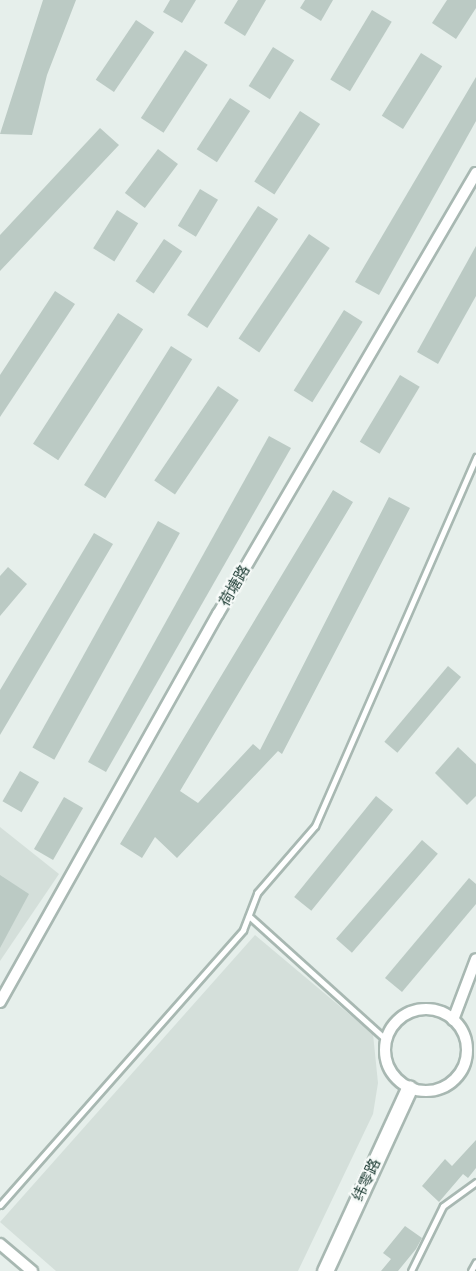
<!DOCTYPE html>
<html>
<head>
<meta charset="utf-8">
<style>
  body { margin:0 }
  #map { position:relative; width:476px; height:1271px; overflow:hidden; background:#e6efeb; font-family:Rubik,"Noto Sans SC",sans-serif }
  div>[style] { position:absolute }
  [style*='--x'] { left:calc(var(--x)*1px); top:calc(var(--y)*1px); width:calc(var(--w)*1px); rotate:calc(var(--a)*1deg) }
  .built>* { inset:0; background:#d4dfda }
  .building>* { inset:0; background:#bbcac4; transform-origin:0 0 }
  .roads { filter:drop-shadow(2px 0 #a8b8b2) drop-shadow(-2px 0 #a8b8b2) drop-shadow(0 2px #a8b8b2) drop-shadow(0 -2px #a8b8b2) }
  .lane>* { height:5px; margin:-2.5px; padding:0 2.5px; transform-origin:2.5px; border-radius:2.5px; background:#fff }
  .street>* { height:10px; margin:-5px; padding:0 5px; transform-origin:5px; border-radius:5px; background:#fff }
  .street>.ring { margin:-5px; padding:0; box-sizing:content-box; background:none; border:10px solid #fff; border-radius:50% }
  .secondary>* { height:15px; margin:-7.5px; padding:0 7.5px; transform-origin:7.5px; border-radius:7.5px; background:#fff }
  span { translate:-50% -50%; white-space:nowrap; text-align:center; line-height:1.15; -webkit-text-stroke:4.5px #f7fbf9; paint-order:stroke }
  .street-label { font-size:15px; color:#24423a }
</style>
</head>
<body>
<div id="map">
  <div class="built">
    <i style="clip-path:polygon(0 827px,59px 874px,0 961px)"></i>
    <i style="clip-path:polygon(255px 935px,373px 1034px,378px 1083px,373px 1114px,298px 1271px,56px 1271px,0 1222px)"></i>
  </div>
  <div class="building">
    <i style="clip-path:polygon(43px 0,76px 0,47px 75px,32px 135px,0 134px)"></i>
    <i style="clip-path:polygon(170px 0,196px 0,182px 23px,163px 12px)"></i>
    <i style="clip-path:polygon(238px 0,266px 0,245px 36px,224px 23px)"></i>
    <i style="clip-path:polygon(305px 0,333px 0,321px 21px,300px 8px)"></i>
    <i style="clip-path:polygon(447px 0,476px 0,476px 8px,456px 39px,432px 23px)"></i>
    <i style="left:372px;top:10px;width:23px;height:81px;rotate:31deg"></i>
    <i style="left:136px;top:20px;width:22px;height:72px;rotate:34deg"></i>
    <i style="left:273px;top:47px;width:25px;height:46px;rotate:32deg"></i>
    <i style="left:185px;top:50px;width:27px;height:81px;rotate:33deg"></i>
    <i style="left:421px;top:53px;width:25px;height:74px;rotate:32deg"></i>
    <i style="clip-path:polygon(476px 77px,476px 121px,379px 295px,355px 282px)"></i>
    <i style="left:230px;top:98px;width:24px;height:61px;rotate:33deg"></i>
    <i style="left:300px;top:111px;width:24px;height:84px;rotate:33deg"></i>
    <i style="clip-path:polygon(100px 128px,119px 145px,0 271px,0 235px)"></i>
    <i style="left:158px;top:149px;width:25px;height:55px;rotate:37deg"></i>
    <i style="left:200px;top:189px;width:21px;height:43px;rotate:31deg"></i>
    <i style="left:258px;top:206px;width:24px;height:130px;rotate:33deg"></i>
    <i style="left:117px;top:210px;width:25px;height:45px;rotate:32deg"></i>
    <i style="left:309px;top:234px;width:25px;height:126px;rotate:34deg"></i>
    <i style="left:164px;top:239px;width:22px;height:51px;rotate:34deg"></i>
    <i style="clip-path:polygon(476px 246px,476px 296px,438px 364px,417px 352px)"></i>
    <i style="clip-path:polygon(55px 291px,75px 304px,0 417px,0 375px)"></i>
    <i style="left:344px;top:310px;width:22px;height:95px;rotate:32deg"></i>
    <i style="left:118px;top:313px;width:30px;height:156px;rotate:33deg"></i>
    <i style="left:171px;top:346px;width:25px;height:164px;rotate:32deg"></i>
    <i style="left:400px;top:375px;width:23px;height:78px;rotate:31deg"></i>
    <i style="left:218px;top:386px;width:25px;height:114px;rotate:34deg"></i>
    <i style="clip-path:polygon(269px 436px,291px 448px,106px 772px,88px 762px)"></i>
    <i style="clip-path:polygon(333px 490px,353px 502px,180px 791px,198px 803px,253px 744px,260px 750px,389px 497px,410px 508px,282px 754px,278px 751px,177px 858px,155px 837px,142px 858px,120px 844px)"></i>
    <i style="left:158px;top:521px;width:25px;height:259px;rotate:29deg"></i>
    <i style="clip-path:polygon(94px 533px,113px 544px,0 735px,0 690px)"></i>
    <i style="clip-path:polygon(8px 567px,27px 584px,0 616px,0 576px)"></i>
    <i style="left:448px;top:666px;width:17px;height:99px;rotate:40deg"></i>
    <i style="clip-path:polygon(458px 747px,476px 764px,476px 796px,467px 805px,435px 773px)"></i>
    <i style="left:20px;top:771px;width:22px;height:35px;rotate:30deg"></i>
    <i style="left:376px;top:796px;width:22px;height:130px;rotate:39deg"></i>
    <i style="left:64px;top:797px;width:22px;height:60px;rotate:30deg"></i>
    <i style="left:422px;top:840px;width:21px;height:131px;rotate:41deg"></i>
    <i style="clip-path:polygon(0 875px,29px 894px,0 948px)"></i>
    <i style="clip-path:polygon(469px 878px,476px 884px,476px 904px,402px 992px,385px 978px)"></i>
    <i style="clip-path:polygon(476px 1140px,476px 1168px,468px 1178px,463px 1174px,439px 1202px,422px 1186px,445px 1159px,452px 1166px)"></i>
    <i style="clip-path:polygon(405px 1226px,422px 1238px,416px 1249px,398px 1271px,381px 1271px,391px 1259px,383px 1253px)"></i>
  </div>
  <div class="roads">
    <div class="lane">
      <i style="--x:249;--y:916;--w:185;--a:42.1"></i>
      <i style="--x:0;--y:1205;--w:367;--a:-48.5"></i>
      <i style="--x:243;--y:930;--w:40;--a:-69"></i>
      <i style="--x:257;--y:893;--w:89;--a:-49.1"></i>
      <i style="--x:315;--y:826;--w:403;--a:-66.4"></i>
      <i style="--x:411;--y:1271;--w:72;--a:-63.8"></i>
      <i style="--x:443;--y:1206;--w:41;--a:-36"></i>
      <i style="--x:471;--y:1271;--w:10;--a:-61"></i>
    </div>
    <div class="street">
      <i style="--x:0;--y:1002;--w:445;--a:-60.7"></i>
      <i style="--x:218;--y:614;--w:511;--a:-59.67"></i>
      <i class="ring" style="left:385px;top:1009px;width:72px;height:72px"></i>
      <i style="--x:453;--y:1020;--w:65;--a:-69.3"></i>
      <i style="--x:0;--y:1244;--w:42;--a:40.2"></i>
    </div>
    <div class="secondary">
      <i style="--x:325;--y:1271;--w:201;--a:-65.3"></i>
    </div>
  </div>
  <div class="street-label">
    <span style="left:235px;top:586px;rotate:-60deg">荷塘路</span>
    <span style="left:367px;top:1180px;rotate:-65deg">纬零路</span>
  </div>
</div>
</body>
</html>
